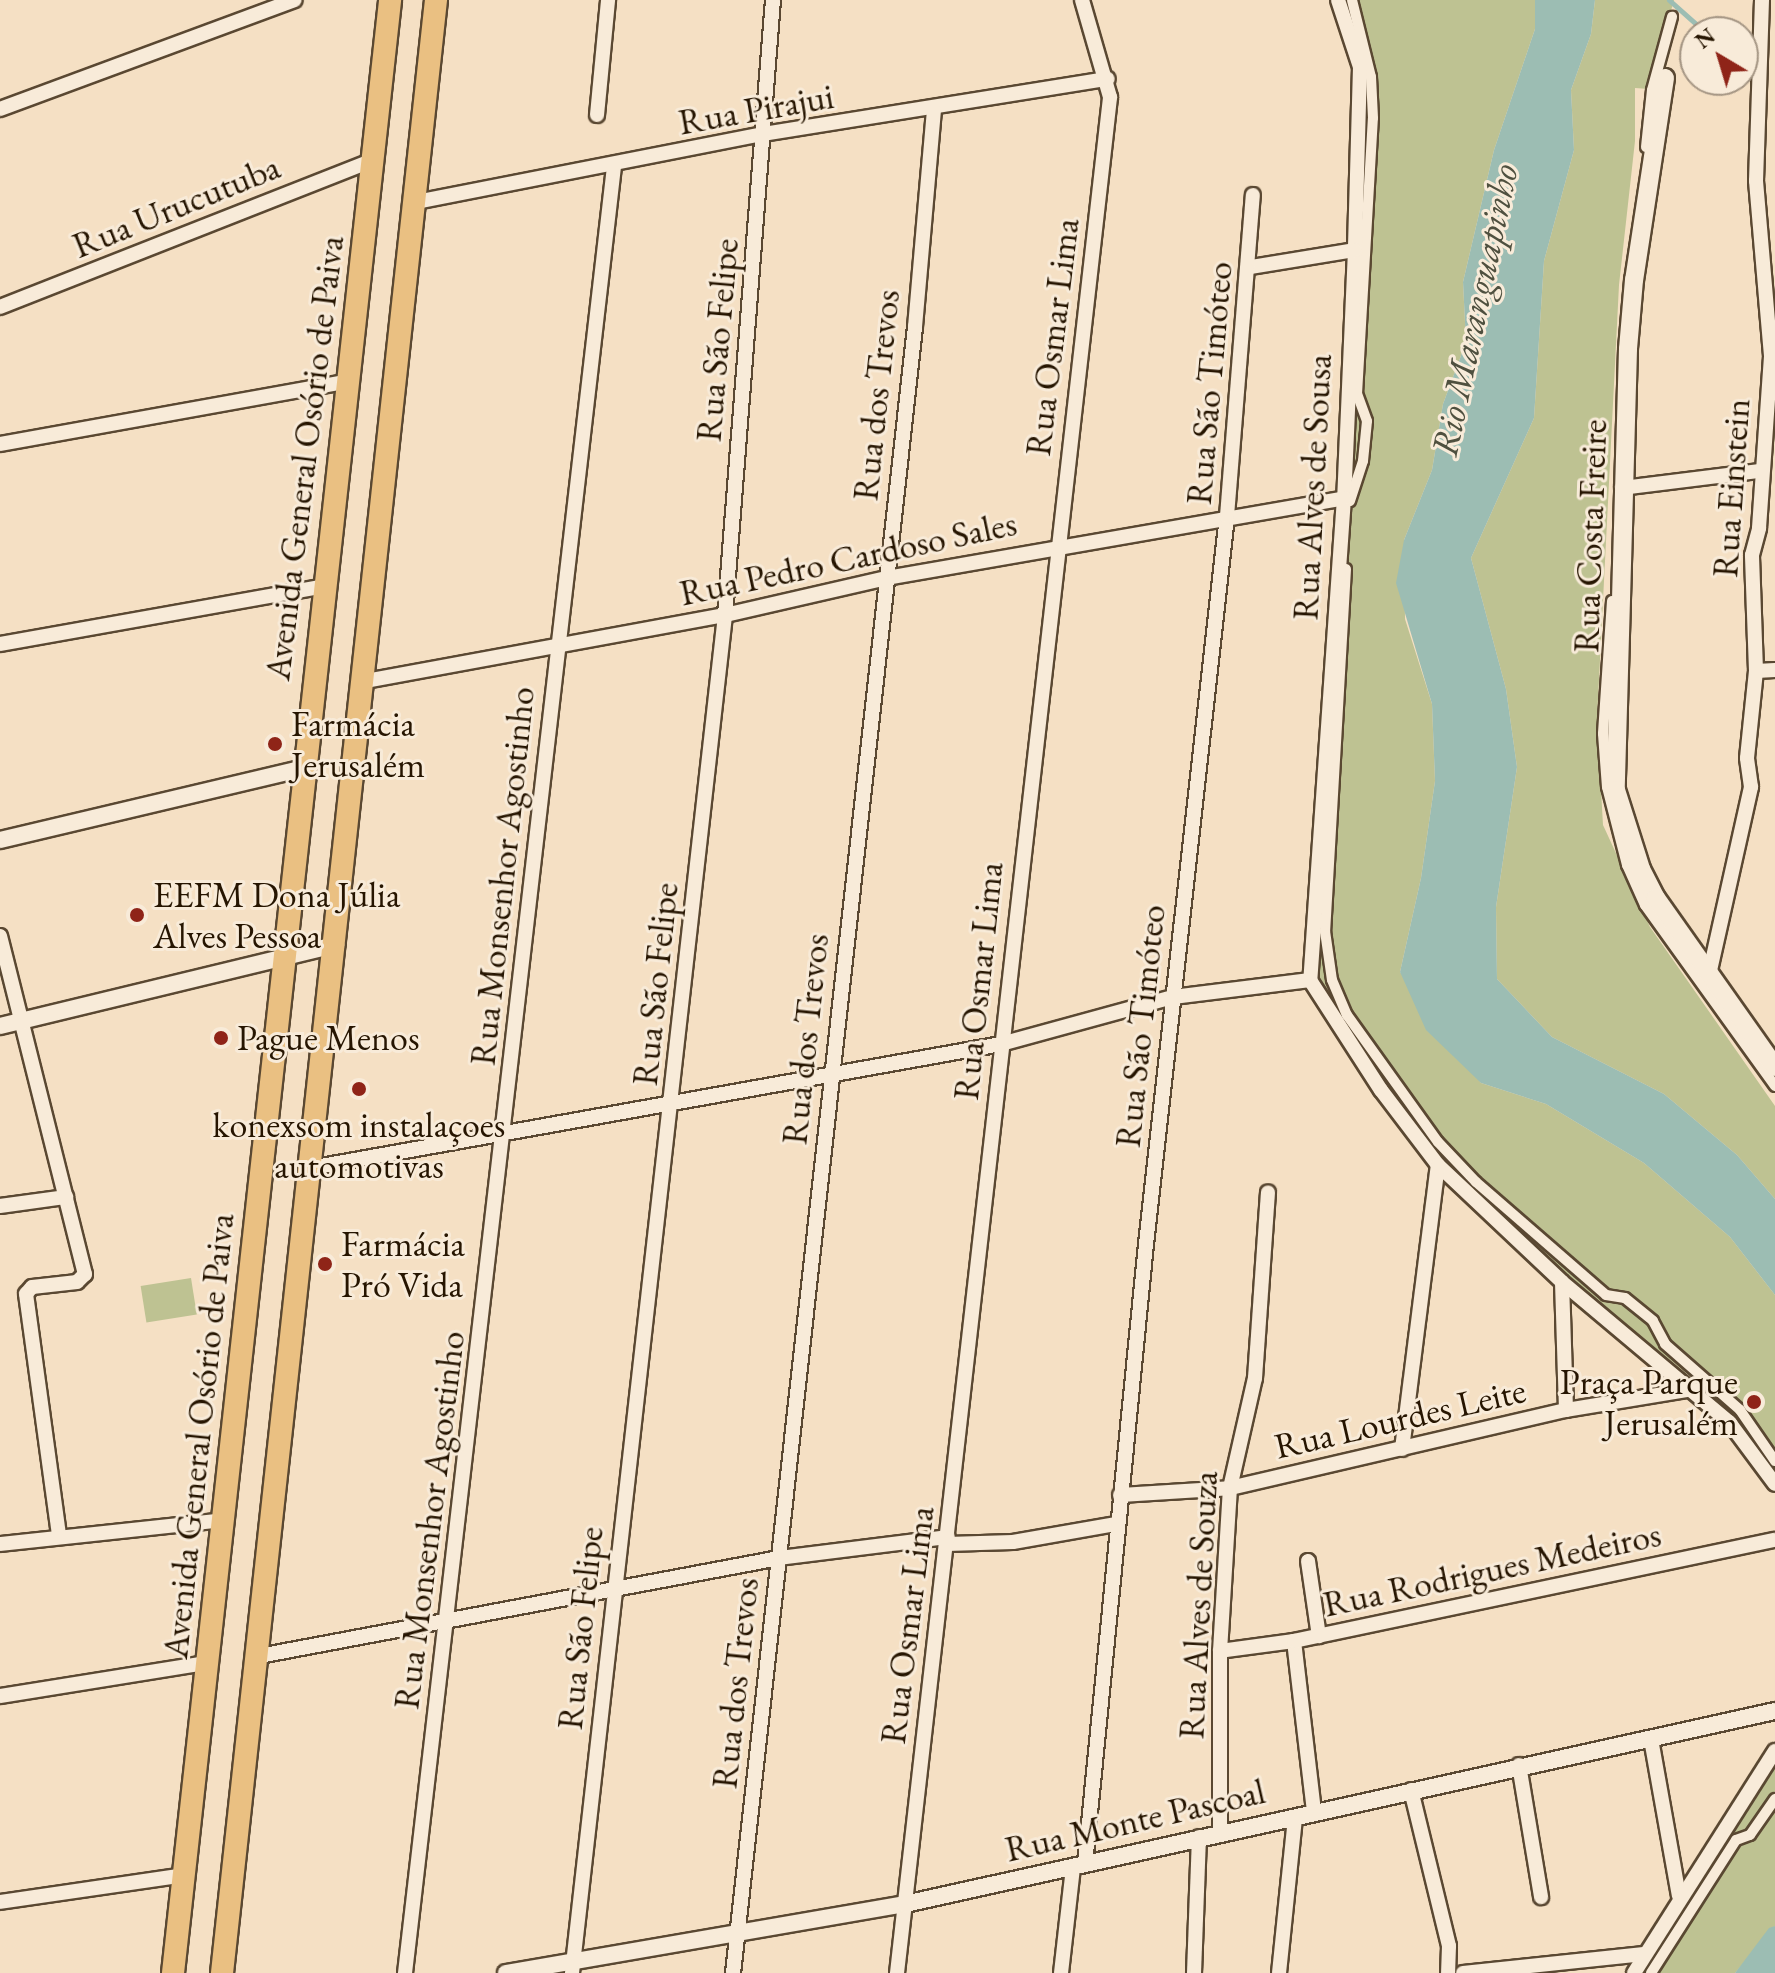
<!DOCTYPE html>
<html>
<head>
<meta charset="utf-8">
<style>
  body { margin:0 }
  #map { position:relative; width:1775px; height:1973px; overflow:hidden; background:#f5e0c4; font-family:"EB Garamond",serif }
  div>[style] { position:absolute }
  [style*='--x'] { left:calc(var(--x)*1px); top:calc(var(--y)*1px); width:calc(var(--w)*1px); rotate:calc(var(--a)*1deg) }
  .green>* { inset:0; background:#bec292; transform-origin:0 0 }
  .water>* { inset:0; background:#9cbdb3 }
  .stream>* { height:5px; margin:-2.5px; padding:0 2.5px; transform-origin:2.5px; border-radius:2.5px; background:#9cbdb3 }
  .roads { filter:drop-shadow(2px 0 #5a4832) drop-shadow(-2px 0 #5a4832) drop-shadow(0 2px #5a4832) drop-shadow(0 -2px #5a4832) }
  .pedestrian>* { height:10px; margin:-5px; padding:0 5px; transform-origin:5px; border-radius:5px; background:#f8ebd9 }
  .minor>* { height:14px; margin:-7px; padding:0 7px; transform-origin:7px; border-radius:7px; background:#f8ebd9 }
  .tertiary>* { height:16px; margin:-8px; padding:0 8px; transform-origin:8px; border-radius:8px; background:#f8ebd9 }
  .secondary>* { height:18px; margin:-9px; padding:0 9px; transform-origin:9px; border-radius:9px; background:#f8ebd9 }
  .primary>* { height:22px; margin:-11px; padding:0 11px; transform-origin:11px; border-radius:11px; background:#eac082 }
  .dots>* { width:22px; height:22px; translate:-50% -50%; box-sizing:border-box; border:4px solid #f8ebd9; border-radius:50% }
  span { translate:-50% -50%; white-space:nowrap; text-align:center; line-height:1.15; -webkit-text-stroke:6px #f8ebd9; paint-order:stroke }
  .street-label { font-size:36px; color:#261501 }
  .poi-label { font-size:36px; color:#261501 }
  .left { translate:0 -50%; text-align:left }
  .right { translate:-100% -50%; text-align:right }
  .water-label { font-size:38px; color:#4f503f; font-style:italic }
  .north { position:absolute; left:1679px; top:16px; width:80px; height:80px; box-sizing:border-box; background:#f8ebd9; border:2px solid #a49583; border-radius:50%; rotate:322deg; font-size:22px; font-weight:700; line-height:32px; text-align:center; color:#261501 }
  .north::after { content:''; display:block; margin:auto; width:28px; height:36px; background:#8f2418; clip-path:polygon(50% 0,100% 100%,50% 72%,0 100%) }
</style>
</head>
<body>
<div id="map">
  <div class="green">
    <i style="clip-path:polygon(1344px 0,1535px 0,1535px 29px,1494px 150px,1463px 282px,1466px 342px,1443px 404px,1432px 470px,1404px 540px,1405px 619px,1432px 704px,1435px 781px,1421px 878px,1400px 972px,1481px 1083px,1546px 1104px,1644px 1163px,1730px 1237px,1775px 1295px,1775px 1475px,1735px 1413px,1562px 1272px,1445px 1161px,1351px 1035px,1318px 980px,1352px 477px,1360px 236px,1363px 70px)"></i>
    <i style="clip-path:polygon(1595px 0,1674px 0,1649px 89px,1635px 88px,1635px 141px,1619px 285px,1597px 719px,1603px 825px,1650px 927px,1775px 1106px,1775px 1199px,1737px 1155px,1664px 1094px,1552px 1037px,1497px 979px,1496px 907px,1517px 767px,1506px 689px,1471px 558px,1534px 418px,1544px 261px,1574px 150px,1571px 90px,1591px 34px)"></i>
    <i style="left:191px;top:1278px;width:37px;height:51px;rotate:81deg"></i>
    <i style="clip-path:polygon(1775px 1764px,1775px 1926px,1735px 1973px,1640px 1973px)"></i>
  </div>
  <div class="water">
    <i style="clip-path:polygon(1535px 0,1595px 0,1591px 34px,1571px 90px,1574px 150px,1544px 261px,1534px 418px,1471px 558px,1506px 689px,1517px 767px,1496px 907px,1497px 979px,1552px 1037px,1664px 1094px,1737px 1155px,1775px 1199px,1775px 1295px,1730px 1237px,1644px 1163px,1546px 1104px,1481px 1083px,1426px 1030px,1400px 972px,1421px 878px,1435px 781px,1432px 704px,1396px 583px,1404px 540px,1432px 470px,1443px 404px,1466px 342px,1463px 282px,1494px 150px,1535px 29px)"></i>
    <i style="clip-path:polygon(1775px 1926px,1775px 1973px,1735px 1973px,1769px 1928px)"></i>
  </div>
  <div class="stream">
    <i style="--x:1669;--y:0;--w:48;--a:41.6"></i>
  </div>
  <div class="roads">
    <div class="pedestrian">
      <i style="--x:1646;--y:147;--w:57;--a:-84"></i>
      <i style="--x:1652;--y:90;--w:76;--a:-74.7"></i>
      <i style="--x:1350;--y:501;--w:42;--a:-72"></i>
      <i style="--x:1363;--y:461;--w:40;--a:-84.3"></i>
      <i style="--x:1367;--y:421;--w:29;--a:-110"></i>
      <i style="--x:1357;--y:394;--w:276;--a:-86.7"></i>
      <i style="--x:1373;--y:118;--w:41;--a:-92.8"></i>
      <i style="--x:1371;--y:77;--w:79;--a:-103.9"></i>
      <i style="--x:1346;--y:569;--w:363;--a:93.3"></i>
      <i style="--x:1325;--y:931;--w:49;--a:81.9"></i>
      <i style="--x:1332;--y:980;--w:38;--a:67"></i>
      <i style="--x:1347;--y:1015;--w:156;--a:54.4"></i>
      <i style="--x:1438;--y:1142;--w:55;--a:46.5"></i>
      <i style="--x:1476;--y:1182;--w:172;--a:41"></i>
      <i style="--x:1606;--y:1295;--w:19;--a:9"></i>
      <i style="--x:1625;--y:1298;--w:36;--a:39"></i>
      <i style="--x:1653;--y:1321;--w:26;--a:62"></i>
      <i style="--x:1665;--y:1344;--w:100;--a:41.3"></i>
      <i style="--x:1740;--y:1410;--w:62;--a:55.5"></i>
      <i style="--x:1612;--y:601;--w:133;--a:93.9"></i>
      <i style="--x:1603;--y:734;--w:53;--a:85.7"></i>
      <i style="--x:1607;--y:787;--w:81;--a:75.6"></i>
      <i style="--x:1627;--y:865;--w:44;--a:65.8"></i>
      <i style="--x:1645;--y:905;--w:223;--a:54.3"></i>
      <i style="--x:1651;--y:1973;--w:158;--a:-57.4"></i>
      <i style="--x:1736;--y:1840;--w:15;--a:-20"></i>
      <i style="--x:1750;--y:1835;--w:44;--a:-55.2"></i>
    </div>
    <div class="minor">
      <i style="--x:1338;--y:0;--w:71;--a:71.8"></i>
      <i style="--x:1360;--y:67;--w:183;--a:91.6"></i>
      <i style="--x:1355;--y:250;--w:248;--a:92.5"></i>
      <i style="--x:1344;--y:498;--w:483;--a:94"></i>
      <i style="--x:1310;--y:980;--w:131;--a:57.2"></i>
      <i style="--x:1381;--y:1090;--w:94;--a:52.8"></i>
      <i style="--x:1438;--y:1165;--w:170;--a:43.3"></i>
      <i style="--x:1562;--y:1282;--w:218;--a:40"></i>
      <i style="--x:1729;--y:1422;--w:77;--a:53.4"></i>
      <i style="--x:0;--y:109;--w:314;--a:-20.3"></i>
      <i style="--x:597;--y:115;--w:116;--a:-84.5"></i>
      <i style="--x:416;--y:202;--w:354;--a:-11.1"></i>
      <i style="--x:763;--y:134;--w:349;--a:-9.1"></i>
      <i style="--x:1251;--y:267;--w:105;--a:-9.3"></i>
      <i style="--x:0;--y:307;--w:401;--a:-21.5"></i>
      <i style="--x:0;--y:444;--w:355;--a:-10.2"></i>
      <i style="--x:1622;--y:488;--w:138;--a:-7.1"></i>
      <i style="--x:0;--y:644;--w:330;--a:-10.1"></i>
      <i style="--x:1756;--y:671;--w:19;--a:-3"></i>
      <i style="--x:365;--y:681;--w:366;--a:-10.4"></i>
      <i style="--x:725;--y:615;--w:166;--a:-12.9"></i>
      <i style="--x:887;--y:578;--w:464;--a:-9.9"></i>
      <i style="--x:0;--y:936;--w:349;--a:75.9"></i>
      <i style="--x:85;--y:1274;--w:11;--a:135"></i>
      <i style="--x:77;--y:1282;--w:45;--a:173.7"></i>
      <i style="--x:32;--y:1287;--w:9;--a:131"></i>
      <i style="--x:26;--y:1294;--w:243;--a:82.2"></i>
      <i style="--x:1709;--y:975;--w:193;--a:-77.4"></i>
      <i style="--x:1751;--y:787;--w:29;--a:-98"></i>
      <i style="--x:1747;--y:758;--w:87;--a:-84.1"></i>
      <i style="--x:1756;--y:671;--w:116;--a:-92"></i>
      <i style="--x:1752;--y:555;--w:28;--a:-75"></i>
      <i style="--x:1759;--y:528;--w:172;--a:-86"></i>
      <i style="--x:1771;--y:356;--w:176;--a:-94.9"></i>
      <i style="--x:1756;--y:181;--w:181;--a:-88.1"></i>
      <i style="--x:310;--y:1168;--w:702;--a:-10.17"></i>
      <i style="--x:1001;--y:1044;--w:178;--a:-15.3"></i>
      <i style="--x:1173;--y:997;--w:138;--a:-7.1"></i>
      <i style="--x:0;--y:1206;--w:67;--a:-7.8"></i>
      <i style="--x:1562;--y:1282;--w:128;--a:88.2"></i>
      <i style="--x:1402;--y:1449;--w:286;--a:-82.8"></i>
      <i style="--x:1120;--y:1495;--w:110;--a:-3.6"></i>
      <i style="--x:1230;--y:1488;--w:345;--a:-13.1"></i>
      <i style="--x:1566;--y:1410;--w:129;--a:-9.4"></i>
      <i style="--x:0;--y:1544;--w:227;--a:-6.1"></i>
      <i style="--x:947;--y:1544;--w:66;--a:-1.7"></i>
      <i style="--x:1013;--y:1542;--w:105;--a:-9.9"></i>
      <i style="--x:1308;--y:1561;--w:76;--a:81.7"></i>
      <i style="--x:1294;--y:1641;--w:172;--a:83.3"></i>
      <i style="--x:1220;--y:1651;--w:75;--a:-7.7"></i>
      <i style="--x:1294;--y:1641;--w:491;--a:-11.9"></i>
      <i style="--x:259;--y:1656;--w:529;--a:-10.67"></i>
      <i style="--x:779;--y:1558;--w:170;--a:-7.1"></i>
      <i style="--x:0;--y:1696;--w:210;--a:-9.1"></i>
      <i style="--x:1651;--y:1739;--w:159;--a:79.9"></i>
      <i style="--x:1519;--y:1765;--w:134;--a:80.5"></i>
      <i style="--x:1411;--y:1790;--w:161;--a:76.3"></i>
      <i style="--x:1449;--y:1946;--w:27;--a:92"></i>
      <i style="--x:1220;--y:1832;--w:181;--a:-90"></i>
      <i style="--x:1220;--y:1651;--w:163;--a:-86.5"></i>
      <i style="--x:1230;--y:1488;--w:113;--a:-77.2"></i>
      <i style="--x:1255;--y:1378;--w:186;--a:-86"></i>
      <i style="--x:1085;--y:1864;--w:623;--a:-84.38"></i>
      <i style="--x:1146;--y:1244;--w:732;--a:-83.65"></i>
      <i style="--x:1227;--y:516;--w:322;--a:-85.4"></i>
      <i style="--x:0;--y:1902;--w:187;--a:-8.3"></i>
      <i style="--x:405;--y:1973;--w:1818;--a:-83.4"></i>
      <i style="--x:572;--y:1973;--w:1367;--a:-83.57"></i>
      <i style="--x:725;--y:615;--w:617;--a:-85.54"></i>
      <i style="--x:733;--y:1973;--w:1656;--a:-83.69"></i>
      <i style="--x:915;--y:327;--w:217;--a:-85"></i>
      <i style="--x:897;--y:1973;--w:1888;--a:-83.52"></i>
      <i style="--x:1110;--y:97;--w:101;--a:-106.1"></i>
      <i style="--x:1061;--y:1973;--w:107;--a:-83.5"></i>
      <i style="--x:1194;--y:1973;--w:136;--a:-87.9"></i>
      <i style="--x:1279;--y:1973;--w:157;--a:-84.1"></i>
      <i style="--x:1463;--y:1973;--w:182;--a:-6"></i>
      <i style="--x:1634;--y:1973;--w:263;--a:-57.6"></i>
    </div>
    <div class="tertiary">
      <i style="--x:0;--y:840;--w:309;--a:-13.3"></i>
      <i style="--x:0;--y:1026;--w:346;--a:-13.6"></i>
      <i style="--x:506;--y:1973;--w:405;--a:-9.8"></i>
      <i style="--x:905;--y:1904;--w:891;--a:-12.51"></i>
    </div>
    <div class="secondary">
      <i style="--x:1665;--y:78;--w:204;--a:98.7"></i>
      <i style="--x:1634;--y:280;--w:69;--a:95"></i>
      <i style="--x:1628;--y:349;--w:441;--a:91.6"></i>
      <i style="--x:1616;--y:790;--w:83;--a:72.4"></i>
      <i style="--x:1641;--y:869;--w:33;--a:63"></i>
      <i style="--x:1656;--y:898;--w:207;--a:54.8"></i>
    </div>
    <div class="primary">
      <i style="--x:173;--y:1973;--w:1985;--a:-83.72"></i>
      <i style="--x:222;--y:1973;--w:1985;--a:-83.81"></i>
    </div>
  </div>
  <div class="dots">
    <i style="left:275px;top:744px;background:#8f2418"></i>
    <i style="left:137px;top:915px;background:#8f2418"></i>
    <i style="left:221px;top:1038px;background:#8f2418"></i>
    <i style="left:359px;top:1089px;background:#8f2418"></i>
    <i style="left:325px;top:1264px;background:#8f2418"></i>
    <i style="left:1754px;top:1402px;background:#8f2418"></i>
  </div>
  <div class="street-label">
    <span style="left:756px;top:109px;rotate:-10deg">Rua Pirajui</span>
    <span style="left:176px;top:206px;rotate:-22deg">Rua Urucutuba</span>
    <span style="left:1052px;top:337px;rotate:-83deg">Rua Osmar Lima</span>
    <span style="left:717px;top:340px;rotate:-85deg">Rua São Felipe</span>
    <span style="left:1209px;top:383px;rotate:-85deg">Rua São Timóteo</span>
    <span style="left:876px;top:395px;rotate:-84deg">Rua dos Trevos</span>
    <span style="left:304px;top:458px;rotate:-83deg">Avenida General Osório de Paiva</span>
    <span style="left:1312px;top:487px;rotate:-87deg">Rua Alves de Sousa</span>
    <span style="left:1731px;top:488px;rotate:-86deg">Rua Einstein</span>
    <span style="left:1590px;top:536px;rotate:-88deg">Rua Costa Freire</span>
    <span style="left:848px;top:558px;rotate:-12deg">Rua Pedro Cardoso Sales</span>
    <span style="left:502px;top:876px;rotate:-84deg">Rua Monsenhor Agostinho</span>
    <span style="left:978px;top:981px;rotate:-84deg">Rua Osmar Lima</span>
    <span style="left:655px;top:984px;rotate:-84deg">Rua São Felipe</span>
    <span style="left:1140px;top:1026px;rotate:-84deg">Rua São Timóteo</span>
    <span style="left:805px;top:1039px;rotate:-84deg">Rua dos Trevos</span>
    <span style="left:1400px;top:1418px;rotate:-13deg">Rua Lourdes Leite</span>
    <span style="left:198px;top:1436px;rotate:-84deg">Avenida General Osório de Paiva</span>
    <span style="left:429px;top:1520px;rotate:-83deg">Rua Monsenhor Agostinho</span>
    <span style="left:1492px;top:1569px;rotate:-12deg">Rua Rodrigues Medeiros</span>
    <span style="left:1198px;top:1605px;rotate:-87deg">Rua Alves de Souza</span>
    <span style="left:907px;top:1625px;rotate:-83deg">Rua Osmar Lima</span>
    <span style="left:580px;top:1628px;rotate:-84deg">Rua São Felipe</span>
    <span style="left:735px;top:1683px;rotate:-84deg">Rua dos Trevos</span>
    <span style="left:1135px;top:1820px;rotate:-13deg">Rua Monte Pascoal</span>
  </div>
  <div class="poi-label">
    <span class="left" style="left:291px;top:744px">Farmácia<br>Jerusalém</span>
    <span class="left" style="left:153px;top:915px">EEFM Dona Júlia<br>Alves Pessoa</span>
    <span class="left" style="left:237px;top:1038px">Pague Menos</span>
    <span style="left:359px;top:1145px">konexsom instalaçoes<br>automotivas</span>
    <span class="left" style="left:341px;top:1264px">Farmácia<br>Pró Vida</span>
    <span class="right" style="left:1738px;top:1402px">Praça Parque<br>Jerusalém</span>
  </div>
  <div class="water-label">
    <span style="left:1474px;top:310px;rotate:-78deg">Rio Maranguapinho</span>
  </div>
  <div class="north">N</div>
</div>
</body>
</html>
